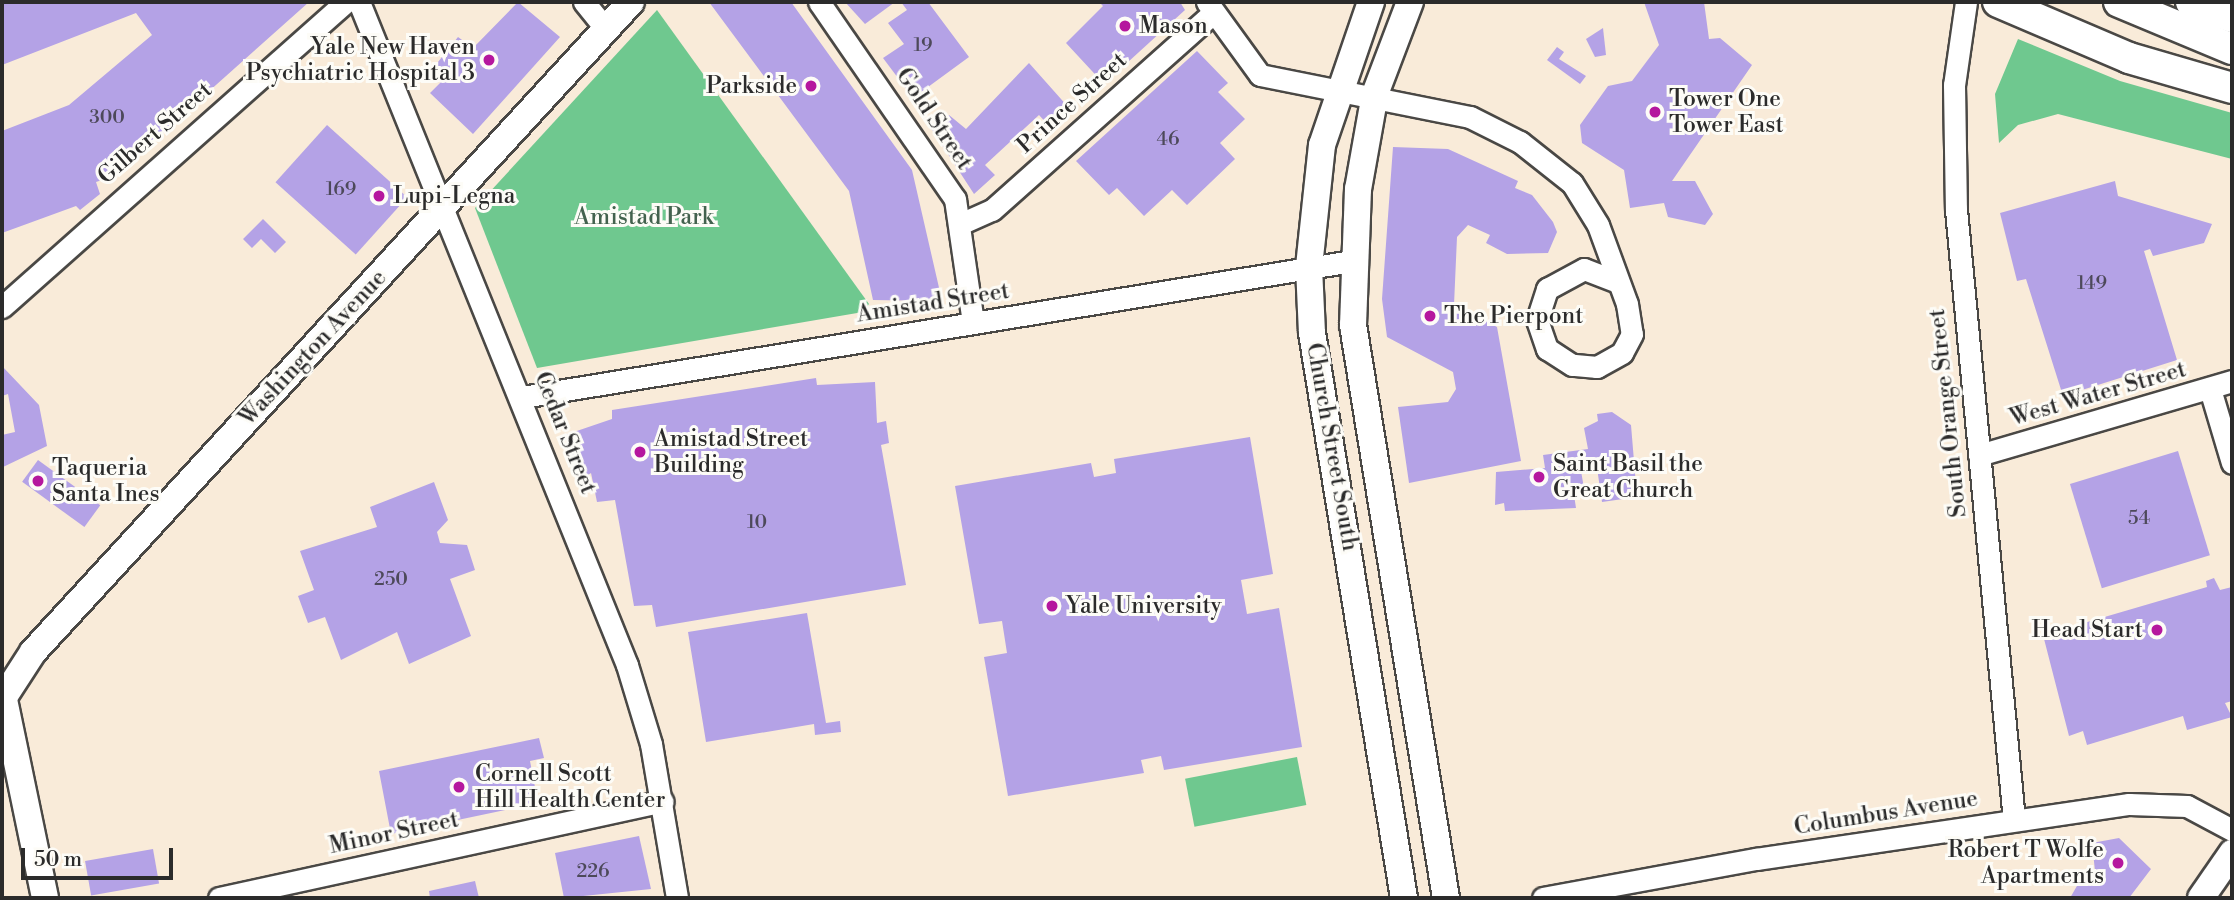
<!DOCTYPE html>
<html>
<head>
<meta charset="utf-8">
<style>
  body { margin:0 }
  #map { position:relative; width:2234px; height:900px; overflow:hidden; background:#f9ebd9; font-family:"Libre Bodoni",serif }
  div>[style] { position:absolute }
  [style*='--x'] { left:calc(var(--x)*1px); top:calc(var(--y)*1px); width:calc(var(--w)*1px); rotate:calc(var(--a)*1deg) }
  .green>* { inset:0; background:#6fc88f; transform-origin:0 0 }
  .building>* { inset:0; background:#b4a2e6; transform-origin:0 0 }
  .roads { filter:drop-shadow(2px 0 #4a4845) drop-shadow(-2px 0 #4a4845) drop-shadow(0 2px #4a4845) drop-shadow(0 -2px #4a4845) }
  .minor>* { height:21px; margin:-10.5px; padding:0 10.5px; transform-origin:10.5px; border-radius:10.5px; background:#fff }
  .major>* { height:26px; margin:-13px; padding:0 13px; transform-origin:13px; border-radius:13px; background:#fff }
  .highway>* { height:30px; margin:-15px; padding:0 15px; transform-origin:15px; border-radius:15px; background:#fff }
  .dots>* { width:19px; height:19px; translate:-50% -50%; box-sizing:border-box; border:4px solid #fdfcf7; border-radius:50% }
  span { translate:-50% -50%; white-space:nowrap; text-align:center; line-height:1.15; -webkit-text-stroke:6px #fdfcf7; paint-order:stroke }
  .number-label { font-size:19px; color:#4d495a }
  .number-label span { -webkit-text-stroke-width:0 }
  .poi-label { font-size:23px; color:#2b2b2b }
  .left { translate:0 -50%; text-align:left }
  .right { translate:-100% -50%; text-align:right }
  .street-label { font-size:23px; color:#2b2b2b }
  .park-label { font-size:23px; color:#43624e }
  .frame { position:absolute; inset:0; border:4px solid #2b2b2b; pointer-events:none }
  .scale { position:absolute; left:21px; top:848px; width:152px; height:32px; box-sizing:border-box; border:4px solid #2b2b2b; border-top:0; padding-left:9px; font-size:21px; line-height:24px; white-space:nowrap; color:#2b2b2b; -webkit-text-stroke:5px #fdfcf7; paint-order:stroke }
</style>
</head>
<body>
<div id="map">
  <div class="green">
    <i style="clip-path:polygon(657px 10px,869px 304px,863px 312px,537px 368px,475px 208px)"></i>
    <i style="clip-path:polygon(2018px 39px,2120px 81px,2232px 113px,2232px 159px,2058px 114px,2018px 125px,1999px 143px,1995px 94px)"></i>
    <i style="left:1297px;top:757px;width:49px;height:114px;rotate:79deg"></i>
  </div>
  <div class="building">
    <i style="clip-path:polygon(2px 2px,309px 2px,114px 176px,96px 182px,100px 194px,80px 210px,76px 206px,2px 233px,2px 131px,69px 105px,152px 35px,136px 13px,2px 65px)"></i>
    <i style="clip-path:polygon(518px 2px,560px 37px,473px 134px,430px 93px,441px 82px,430px 72px,458px 37px,473px 48px)"></i>
    <i style="clip-path:polygon(709px 2px,791px 2px,912px 170px,940px 292px,934px 301px,873px 300px,849px 191px)"></i>
    <i style="clip-path:polygon(845px 2px,895px 2px,865px 24px)"></i>
    <i style="clip-path:polygon(901px 2px,928px 2px,969px 57px,913px 98px,883px 58px,904px 44px,888px 23px,907px 10px)"></i>
    <i style="clip-path:polygon(1099px 2px,1180px 2px,1185px 10px,1104px 84px,1066px 43px,1103px 6px)"></i>
    <i style="clip-path:polygon(1644px 2px,1704px 2px,1709px 39px,1720px 38px,1752px 65px,1672px 181px,1695px 181px,1713px 214px,1705px 225px,1668px 217px,1664px 203px,1630px 208px,1624px 170px,1582px 143px,1580px 125px,1608px 86px,1632px 81px,1659px 45px)"></i>
    <i style="clip-path:polygon(1603px 28px,1606px 55px,1595px 57px,1586px 39px)"></i>
    <i style="clip-path:polygon(1557px 47px,1564px 52px,1559px 59px,1586px 76px,1580px 84px,1547px 60px)"></i>
    <i style="clip-path:polygon(1197px 51px,1228px 83px,1218px 92px,1245px 119px,1220px 143px,1235px 159px,1187px 205px,1172px 190px,1144px 216px,1117px 188px,1109px 195px,1076px 161px)"></i>
    <i style="clip-path:polygon(1029px 63px,1069px 108px,1050px 127px,1039px 115px,985px 165px,995px 175px,974px 194px,931px 128px,949px 115px,966px 129px)"></i>
    <i style="left:327px;top:125px;width:108px;height:77px;rotate:42deg"></i>
    <i style="clip-path:polygon(1393px 147px,1448px 149px,1518px 181px,1515px 188px,1532px 195px,1553px 222px,1557px 232px,1548px 253px,1507px 254px,1486px 243px,1490px 235px,1468px 225px,1457px 237px,1454px 305px,1497px 327px,1521px 461px,1409px 483px,1398px 407px,1448px 402px,1456px 389px,1453px 372px,1387px 337px,1382px 299px)"></i>
    <i style="clip-path:polygon(2115px 181px,2118px 196px,2212px 224px,2204px 243px,2153px 256px,2150px 249px,2144px 251px,2177px 360px,2063px 396px,2026px 279px,2017px 281px,2000px 213px)"></i>
    <i style="clip-path:polygon(263px 219px,286px 242px,275px 253px,261px 239px,252px 248px,243px 239px)"></i>
    <i style="clip-path:polygon(2px 366px,39px 405px,47px 446px,3px 467px,2px 435px,15px 432px,8px 394px,2px 396px)"></i>
    <i style="clip-path:polygon(816px 378px,817px 385px,875px 382px,877px 423px,886px 421px,889px 443px,881px 445px,906px 585px,656px 627px,652px 605px,634px 606px,615px 500px,597px 502px,591px 473px,582px 479px,565px 435px,612px 419px,612px 410px)"></i>
    <i style="clip-path:polygon(1612px 412px,1631px 425px,1637px 497px,1602px 502px,1597px 468px,1581px 471px,1584px 488px,1574px 495px,1576px 508px,1505px 511px,1504px 503px,1495px 505px,1496px 472px,1545px 468px,1543px 455px,1588px 449px,1584px 428px,1598px 421px,1597px 414px)"></i>
    <i style="clip-path:polygon(1250px 437px,1273px 574px,1241px 580px,1247px 614px,1279px 608px,1302px 747px,1164px 770px,1161px 756px,1141px 760px,1144px 773px,1008px 796px,984px 657px,1007px 653px,1002px 621px,979px 624px,955px 486px,1091px 463px,1094px 477px,1116px 473px,1114px 459px)"></i>
    <i style="left:2178px;top:451px;width:109px;height:113px;rotate:73deg"></i>
    <i style="left:38px;top:460px;width:77px;height:27px;rotate:36deg"></i>
    <i style="clip-path:polygon(434px 482px,448px 520px,437px 532px,440px 543px,467px 545px,475px 570px,450px 579px,471px 636px,409px 664px,397px 632px,341px 660px,325px 617px,308px 623px,298px 596px,314px 590px,300px 551px,377px 527px,370px 507px)"></i>
    <i style="clip-path:polygon(2214px 578px,2220px 590px,2232px 587px,2232px 701px,2225px 703px,2232px 717px,2187px 730px,2183px 716px,2087px 745px,2083px 731px,2069px 736px,2043px 635px,2207px 587px,2206px 581px)"></i>
    <i style="clip-path:polygon(807px 613px,826px 723px,840px 721px,841px 732px,815px 735px,814px 724px,706px 742px,688px 632px)"></i>
    <i style="clip-path:polygon(539px 738px,544px 758px,530px 761px,538px 803px,391px 834px,379px 771px)"></i>
    <i style="clip-path:polygon(639px 836px,651px 889px,564px 898px,555px 853px)"></i>
    <i style="clip-path:polygon(2119px 838px,2151px 869px,2129px 898px,2070px 898px,2085px 872px,2095px 871px,2092px 843px)"></i>
    <i style="left:153px;top:849px;width:35px;height:69px;rotate:80deg"></i>
    <i style="clip-path:polygon(475px 881px,479px 898px,430px 898px,429px 891px)"></i>
  </div>
  <div class="roads">
    <div class="minor">
      <i style="--x:359;--y:2;--w:715;--a:67.99"></i>
      <i style="--x:627;--y:665;--w:83;--a:73.1"></i>
      <i style="--x:651;--y:744;--w:156;--a:80.4"></i>
      <i style="--x:584;--y:2;--w:35;--a:51"></i>
      <i style="--x:819;--y:2;--w:239;--a:55.4"></i>
      <i style="--x:955;--y:199;--w:125;--a:81.7"></i>
      <i style="--x:1207;--y:2;--w:90;--a:54"></i>
      <i style="--x:1260;--y:75;--w:214;--a:11.3"></i>
      <i style="--x:1470;--y:117;--w:56;--a:26.6"></i>
      <i style="--x:1520;--y:142;--w:66;--a:38.3"></i>
      <i style="--x:1572;--y:183;--w:49;--a:58.2"></i>
      <i style="--x:1598;--y:225;--w:84;--a:69.8"></i>
      <i style="--x:1627;--y:304;--w:30;--a:81"></i>
      <i style="--x:1632;--y:334;--w:21;--a:118"></i>
      <i style="--x:1622;--y:353;--w:29;--a:151"></i>
      <i style="--x:1597;--y:367;--w:25;--a:-175"></i>
      <i style="--x:1572;--y:365;--w:30;--a:-147"></i>
      <i style="--x:1547;--y:349;--w:31;--a:-109"></i>
      <i style="--x:1537;--y:320;--w:33;--a:-72"></i>
      <i style="--x:1547;--y:289;--w:42;--a:-28.4"></i>
      <i style="--x:1584;--y:269;--w:34;--a:21"></i>
      <i style="--x:1966;--y:2;--w:84;--a:98.2"></i>
      <i style="--x:1954;--y:85;--w:125;--a:89.1"></i>
      <i style="--x:1956;--y:210;--w:613;--a:84.57"></i>
      <i style="--x:960;--y:224;--w:35;--a:-24"></i>
      <i style="--x:992;--y:210;--w:297;--a:-41.7"></i>
      <i style="--x:2;--y:307;--w:460;--a:-41.6"></i>
      <i style="--x:2210;--y:389;--w:77;--a:73.4"></i>
      <i style="--x:522;--y:397;--w:841;--a:-9.31"></i>
      <i style="--x:1979;--y:455;--w:264;--a:-16.3"></i>
      <i style="--x:219;--y:898;--w:454;--a:-12.3"></i>
      <i style="--x:1543;--y:898;--w:217;--a:-10.4"></i>
      <i style="--x:1756;--y:859;--w:377;--a:-8.4"></i>
      <i style="--x:2129;--y:804;--w:58;--a:2"></i>
      <i style="--x:2187;--y:806;--w:51;--a:28.1"></i>
    </div>
    <div class="major">
      <i style="--x:1371;--y:2;--w:151;--a:108.9"></i>
      <i style="--x:1322;--y:145;--w:123;--a:96.1"></i>
      <i style="--x:1309;--y:267;--w:66;--a:87.4"></i>
      <i style="--x:1312;--y:333;--w:572;--a:80.75"></i>
      <i style="--x:1410;--y:2;--w:98;--a:110.8"></i>
      <i style="--x:1375;--y:94;--w:97;--a:100.1"></i>
      <i style="--x:1358;--y:189;--w:136;--a:92.1"></i>
      <i style="--x:1353;--y:325;--w:580;--a:80.78"></i>
      <i style="--x:2;--y:690;--w:212;--a:78.3"></i>
      <i style="--x:2;--y:700;--w:57;--a:-57.1"></i>
      <i style="--x:33;--y:652;--w:883;--a:-47.39"></i>
      <i style="--x:2201;--y:898;--w:55;--a:-55.4"></i>
    </div>
    <div class="highway">
      <i style="--x:1998;--y:2;--w:142;--a:23.1"></i>
      <i style="--x:2129;--y:58;--w:107;--a:16.2"></i>
      <i style="--x:2119;--y:2;--w:122;--a:22.6"></i>
      <i style="--x:2191;--y:2;--w:44;--a:20.1"></i>
    </div>
  </div>
  <div class="dots">
    <i style="left:1125px;top:26px;background:#b5179e"></i>
    <i style="left:489px;top:60px;background:#b5179e"></i>
    <i style="left:811px;top:86px;background:#b5179e"></i>
    <i style="left:1655px;top:112px;background:#b5179e"></i>
    <i style="left:379px;top:196px;background:#b5179e"></i>
    <i style="left:1430px;top:316px;background:#b5179e"></i>
    <i style="left:640px;top:452px;background:#b5179e"></i>
    <i style="left:1539px;top:477px;background:#b5179e"></i>
    <i style="left:38px;top:481px;background:#b5179e"></i>
    <i style="left:1052px;top:606px;background:#b5179e"></i>
    <i style="left:2157px;top:630px;background:#b5179e"></i>
    <i style="left:459px;top:787px;background:#b5179e"></i>
    <i style="left:2118px;top:863px;background:#b5179e"></i>
  </div>
  <div class="number-label">
    <span style="left:923px;top:46px">19</span>
    <span style="left:107px;top:118px">300</span>
    <span style="left:1168px;top:140px">46</span>
    <span style="left:341px;top:190px">169</span>
    <span style="left:2092px;top:284px">149</span>
    <span style="left:2139px;top:519px">54</span>
    <span style="left:757px;top:523px">10</span>
    <span style="left:391px;top:580px">250</span>
    <span style="left:593px;top:872px">226</span>
  </div>
  <div class="poi-label">
    <span class="left" style="left:1139px;top:26px">Mason</span>
    <span class="right" style="left:475px;top:60px">Yale New Haven<br>Psychiatric Hospital 3</span>
    <span class="right" style="left:797px;top:86px">Parkside</span>
    <span class="left" style="left:1669px;top:112px">Tower One<br>Tower East</span>
    <span class="left" style="left:393px;top:196px">Lupi-Legna</span>
    <span class="left" style="left:1444px;top:316px">The Pierpont</span>
    <span class="left" style="left:654px;top:452px">Amistad Street<br>Building</span>
    <span class="left" style="left:1553px;top:477px">Saint Basil the<br>Great Church</span>
    <span class="left" style="left:52px;top:481px">Taqueria<br>Santa Ines</span>
    <span class="left" style="left:1066px;top:606px">Yale University</span>
    <span class="right" style="left:2143px;top:630px">Head Start</span>
    <span class="left" style="left:475px;top:787px">Cornell Scott<br>Hill Health Center</span>
    <span class="right" style="left:2104px;top:863px">Robert T Wolfe<br>Apartments</span>
  </div>
  <div class="street-label">
    <span style="left:1072px;top:103px;rotate:-42deg">Prince Street</span>
    <span style="left:934px;top:119px;rotate:56deg">Gold Street</span>
    <span style="left:155px;top:133px;rotate:-41deg">Gilbert Street</span>
    <span style="left:933px;top:303px;rotate:-9deg">Amistad Street</span>
    <span style="left:313px;top:348px;rotate:-47deg">Washington Avenue</span>
    <span style="left:2098px;top:394px;rotate:-16deg">West Water Street</span>
    <span style="left:1948px;top:413px;rotate:-96deg">South Orange Street</span>
    <span style="left:565px;top:433px;rotate:68deg">Cedar Street</span>
    <span style="left:1332px;top:447px;rotate:80deg">Church Street South</span>
    <span style="left:1886px;top:813px;rotate:-9deg">Columbus Avenue</span>
    <span style="left:394px;top:833px;rotate:-12deg">Minor Street</span>
  </div>
  <div class="park-label">
    <span style="left:644px;top:217px">Amistad Park</span>
  </div>
  <div class="frame"></div>
  <div class="scale">50 m</div>
</div>
</body>
</html>
